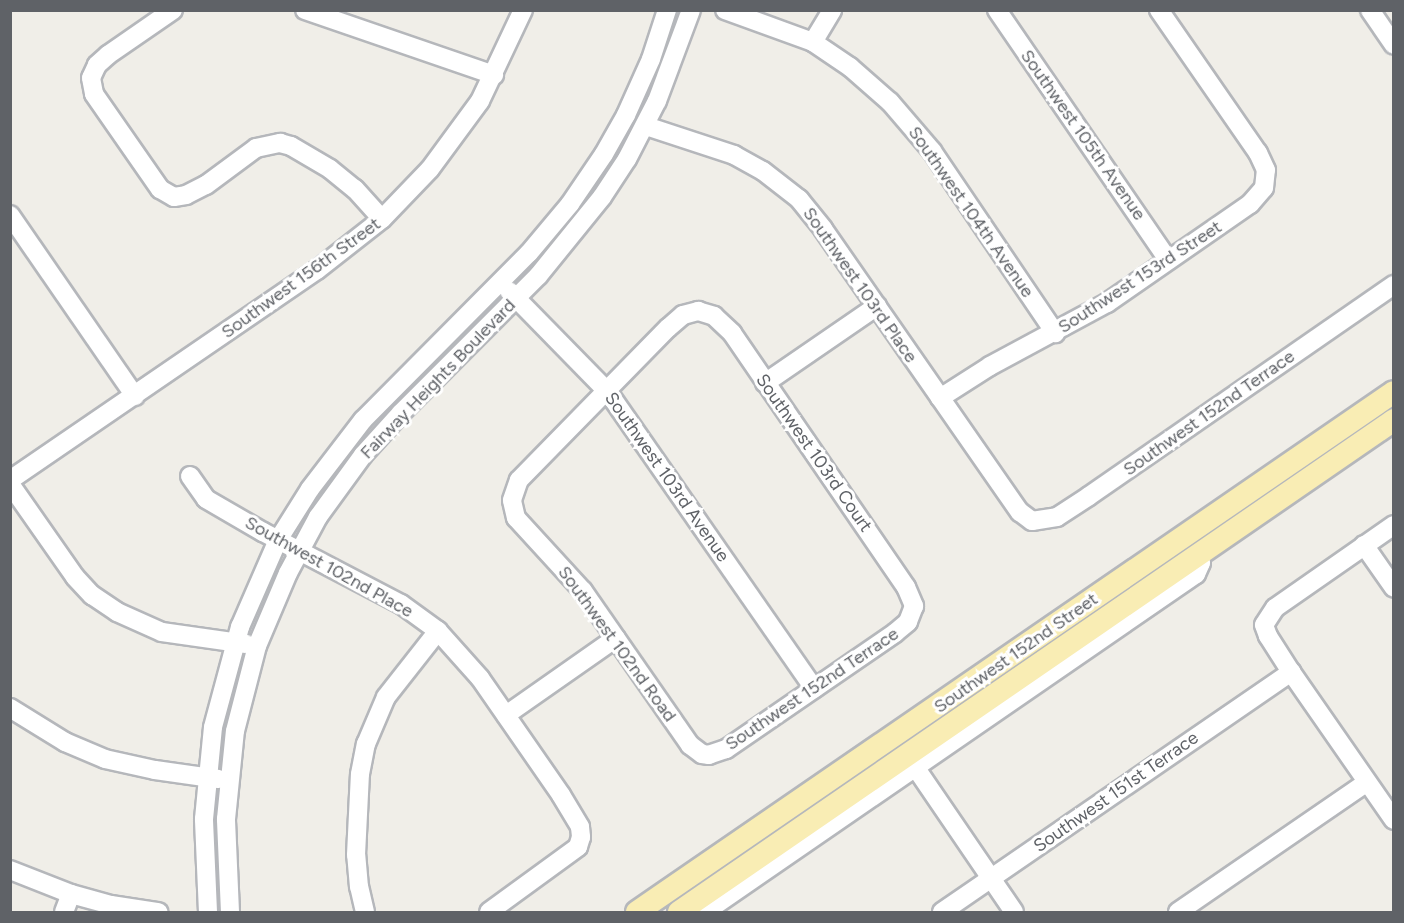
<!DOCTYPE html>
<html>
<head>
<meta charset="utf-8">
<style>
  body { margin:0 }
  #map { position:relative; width:1404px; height:923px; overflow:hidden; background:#f0eee8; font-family:Figtree,sans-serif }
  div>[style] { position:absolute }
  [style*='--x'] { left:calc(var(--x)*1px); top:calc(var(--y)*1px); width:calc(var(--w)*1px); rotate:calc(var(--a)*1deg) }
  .roads { filter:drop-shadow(2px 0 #b5b7bb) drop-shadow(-2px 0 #b5b7bb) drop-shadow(0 2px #b5b7bb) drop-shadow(0 -2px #b5b7bb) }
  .minor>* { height:18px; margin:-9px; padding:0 9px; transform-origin:9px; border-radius:9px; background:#fff }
  .major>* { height:22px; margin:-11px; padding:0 11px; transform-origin:11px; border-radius:11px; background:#f9edb4 }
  span { translate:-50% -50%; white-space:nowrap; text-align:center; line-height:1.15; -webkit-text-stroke:6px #fff; paint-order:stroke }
  .street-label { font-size:18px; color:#5f6267 }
  .frame { position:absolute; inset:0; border:12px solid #5f6267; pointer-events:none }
</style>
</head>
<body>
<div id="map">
  <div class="roads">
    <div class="minor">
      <i style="--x:173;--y:10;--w:79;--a:145.3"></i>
      <i style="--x:108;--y:55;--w:15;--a:138"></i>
      <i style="--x:97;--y:65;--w:14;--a:115"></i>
      <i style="--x:91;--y:78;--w:16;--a:79"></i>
      <i style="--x:94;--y:94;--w:116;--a:55.2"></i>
      <i style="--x:160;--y:189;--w:16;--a:30"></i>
      <i style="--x:174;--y:197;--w:12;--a:-9"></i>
      <i style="--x:186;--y:195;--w:22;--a:-27"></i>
      <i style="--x:206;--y:185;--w:62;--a:-36.5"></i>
      <i style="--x:256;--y:148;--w:25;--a:-12"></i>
      <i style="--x:280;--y:143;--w:11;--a:15"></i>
      <i style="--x:291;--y:146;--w:45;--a:30.5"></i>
      <i style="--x:330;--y:169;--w:32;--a:39"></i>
      <i style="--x:355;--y:189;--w:40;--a:48"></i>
      <i style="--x:305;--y:10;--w:200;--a:19"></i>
      <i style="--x:725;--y:10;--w:94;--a:20"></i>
      <i style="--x:813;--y:42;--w:45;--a:34"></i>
      <i style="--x:850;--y:67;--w:53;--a:41.2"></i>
      <i style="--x:890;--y:102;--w:65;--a:49.4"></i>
      <i style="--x:932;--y:151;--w:220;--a:55.9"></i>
      <i style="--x:997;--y:10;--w:303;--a:55.6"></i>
      <i style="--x:1370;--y:10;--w:42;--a:55.6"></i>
      <i style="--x:813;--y:42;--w:37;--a:-59"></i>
      <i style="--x:646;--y:126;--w:93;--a:18.2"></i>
      <i style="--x:734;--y:155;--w:33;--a:29"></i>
      <i style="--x:763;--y:171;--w:46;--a:37.9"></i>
      <i style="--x:799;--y:199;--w:38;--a:51"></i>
      <i style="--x:823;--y:229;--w:345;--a:55.2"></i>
      <i style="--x:1020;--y:512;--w:15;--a:37"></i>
      <i style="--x:1032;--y:521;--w:25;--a:-9"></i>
      <i style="--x:1057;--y:517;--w:38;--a:-33"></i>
      <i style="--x:1089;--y:496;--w:371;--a:-34.7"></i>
      <i style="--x:10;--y:215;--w:220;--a:55.4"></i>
      <i style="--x:509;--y:291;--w:141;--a:45.6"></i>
      <i style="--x:608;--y:392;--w:361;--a:55.2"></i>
      <i style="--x:698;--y:311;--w:17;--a:17"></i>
      <i style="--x:714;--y:316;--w:25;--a:43"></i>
      <i style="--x:732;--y:333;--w:308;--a:55.6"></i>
      <i style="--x:906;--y:587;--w:21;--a:67"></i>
      <i style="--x:914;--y:606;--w:17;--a:111"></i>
      <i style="--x:908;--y:622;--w:17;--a:140"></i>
      <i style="--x:895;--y:633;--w:205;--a:145.5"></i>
      <i style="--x:726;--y:749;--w:18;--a:161"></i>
      <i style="--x:709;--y:755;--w:7;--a:-172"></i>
      <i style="--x:702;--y:754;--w:15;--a:-143"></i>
      <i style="--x:690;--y:745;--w:188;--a:-124.8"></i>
      <i style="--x:583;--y:591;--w:99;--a:-132.5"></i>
      <i style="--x:516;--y:518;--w:18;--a:-103"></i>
      <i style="--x:512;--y:500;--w:21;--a:-71"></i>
      <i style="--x:519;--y:480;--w:213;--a:-45.6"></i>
      <i style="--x:668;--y:328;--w:20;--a:-41"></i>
      <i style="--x:683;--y:315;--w:16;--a:-15"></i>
      <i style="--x:765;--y:383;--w:136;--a:-34.5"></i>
      <i style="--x:940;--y:398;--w:59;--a:-32.6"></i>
      <i style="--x:990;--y:366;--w:133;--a:-28.3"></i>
      <i style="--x:1107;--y:303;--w:174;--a:-34.7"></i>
      <i style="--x:1250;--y:204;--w:21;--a:-49"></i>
      <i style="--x:1264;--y:188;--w:18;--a:-84"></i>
      <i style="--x:1266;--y:170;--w:19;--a:-115"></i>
      <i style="--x:1258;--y:153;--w:174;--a:-124.7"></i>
      <i style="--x:190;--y:476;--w:28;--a:55"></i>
      <i style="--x:206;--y:499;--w:66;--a:30.1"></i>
      <i style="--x:263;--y:532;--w:156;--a:27.6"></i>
      <i style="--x:401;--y:604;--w:46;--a:36.1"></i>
      <i style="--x:438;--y:631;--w:63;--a:48.2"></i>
      <i style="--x:480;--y:678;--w:142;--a:55.3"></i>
      <i style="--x:561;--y:795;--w:37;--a:59"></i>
      <i style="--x:580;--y:827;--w:10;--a:84"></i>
      <i style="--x:581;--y:837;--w:10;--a:107"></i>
      <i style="--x:578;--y:847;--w:110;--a:143.9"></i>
      <i style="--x:10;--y:480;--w:372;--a:-34.4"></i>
      <i style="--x:317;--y:270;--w:83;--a:-38.1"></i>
      <i style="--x:382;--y:219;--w:69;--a:-46.2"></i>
      <i style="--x:430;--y:169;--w:84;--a:-53.7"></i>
      <i style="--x:480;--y:101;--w:101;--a:-64.7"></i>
      <i style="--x:10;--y:484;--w:113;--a:55"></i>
      <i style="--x:75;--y:577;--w:25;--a:47"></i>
      <i style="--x:92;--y:595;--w:30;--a:34"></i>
      <i style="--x:117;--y:612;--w:49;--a:24"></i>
      <i style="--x:162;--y:632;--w:85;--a:8.1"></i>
      <i style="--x:1394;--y:525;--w:145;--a:145.1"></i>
      <i style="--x:1275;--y:608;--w:20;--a:123"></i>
      <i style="--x:1264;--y:625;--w:12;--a:70"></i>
      <i style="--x:1268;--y:636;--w:43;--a:57.4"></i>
      <i style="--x:1291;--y:672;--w:180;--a:55.2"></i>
      <i style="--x:1364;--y:545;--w:52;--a:55.1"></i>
      <i style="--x:10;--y:708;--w:65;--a:31.7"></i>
      <i style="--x:65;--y:742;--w:43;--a:23"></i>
      <i style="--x:105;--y:759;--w:51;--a:12.4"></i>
      <i style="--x:155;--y:770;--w:64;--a:8.1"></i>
      <i style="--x:506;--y:715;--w:134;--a:-35"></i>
      <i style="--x:909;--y:758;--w:186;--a:55.7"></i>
      <i style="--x:10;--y:870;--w:66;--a:21.5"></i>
      <i style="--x:71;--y:894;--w:41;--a:15.4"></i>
      <i style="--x:111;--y:905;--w:48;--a:8.5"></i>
      <i style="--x:64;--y:912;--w:19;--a:-69"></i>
      <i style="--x:208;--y:912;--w:93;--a:-92.5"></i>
      <i style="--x:204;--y:819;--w:92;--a:-84.4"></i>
      <i style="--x:213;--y:727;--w:104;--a:-74.9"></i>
      <i style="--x:240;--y:627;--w:95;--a:-66.4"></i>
      <i style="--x:278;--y:540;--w:60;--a:-57.9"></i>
      <i style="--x:310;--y:489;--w:87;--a:-52.5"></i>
      <i style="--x:363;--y:420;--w:235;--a:-45.2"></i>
      <i style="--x:529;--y:253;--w:64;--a:-50.1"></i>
      <i style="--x:570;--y:204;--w:60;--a:-55.8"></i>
      <i style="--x:604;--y:154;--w:45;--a:-60.6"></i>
      <i style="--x:626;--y:115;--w:61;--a:-65.9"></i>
      <i style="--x:651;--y:59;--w:52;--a:-71.9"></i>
      <i style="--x:230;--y:912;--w:93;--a:-92.5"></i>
      <i style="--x:226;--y:819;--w:88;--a:-84.2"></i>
      <i style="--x:235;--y:731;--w:88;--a:-75.5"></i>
      <i style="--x:257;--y:646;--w:79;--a:-67"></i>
      <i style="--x:288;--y:573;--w:64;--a:-61.8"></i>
      <i style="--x:318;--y:517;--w:77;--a:-54"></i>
      <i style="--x:363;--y:455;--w:57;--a:-47.9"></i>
      <i style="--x:401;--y:413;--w:194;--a:-45"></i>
      <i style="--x:538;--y:276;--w:102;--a:-51"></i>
      <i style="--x:602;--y:197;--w:45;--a:-56.7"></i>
      <i style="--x:627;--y:159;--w:65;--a:-62.7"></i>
      <i style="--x:657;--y:101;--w:97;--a:-69.5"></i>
      <i style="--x:365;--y:912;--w:26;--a:-103"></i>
      <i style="--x:359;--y:887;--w:32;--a:-95"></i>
      <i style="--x:356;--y:855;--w:81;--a:-87.2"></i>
      <i style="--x:360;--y:774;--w:31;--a:-79"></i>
      <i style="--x:366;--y:744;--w:51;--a:-66.9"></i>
      <i style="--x:386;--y:697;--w:84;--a:-51.8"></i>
      <i style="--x:705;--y:912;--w:596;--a:-34.54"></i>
      <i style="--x:1196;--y:574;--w:12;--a:-66"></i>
      <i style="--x:1201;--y:563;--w:8;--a:-120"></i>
      <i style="--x:942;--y:912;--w:424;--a:-34.5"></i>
      <i style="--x:1178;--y:912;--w:229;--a:-34.5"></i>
    </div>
    <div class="major">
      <i style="--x:637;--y:912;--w:918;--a:-34.49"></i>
      <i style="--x:679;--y:912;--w:868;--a:-34.53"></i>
    </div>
  </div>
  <div class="street-label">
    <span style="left:1083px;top:135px;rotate:55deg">Southwest 105th Avenue</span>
    <span style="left:971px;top:212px;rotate:55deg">Southwest 104th Avenue</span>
    <span style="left:1140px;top:277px;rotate:-33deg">Southwest 153rd Street</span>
    <span style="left:301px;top:278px;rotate:-36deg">Southwest 156th Street</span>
    <span style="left:860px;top:285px;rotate:55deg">Southwest 103rd Place</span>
    <span style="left:438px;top:379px;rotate:-46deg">Fairway Heights Boulevard</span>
    <span style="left:1209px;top:413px;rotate:-35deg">Southwest 152nd Terrace</span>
    <span style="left:814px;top:453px;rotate:55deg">Southwest 103rd Court</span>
    <span style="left:667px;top:477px;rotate:55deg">Southwest 103rd Avenue</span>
    <span style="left:329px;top:567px;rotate:29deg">Southwest 102nd Place</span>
    <span style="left:617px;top:644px;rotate:54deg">Southwest 102nd Road</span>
    <span style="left:1016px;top:653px;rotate:-35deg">Southwest 152nd Street</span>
    <span style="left:812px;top:689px;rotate:-34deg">Southwest 152nd Terrace</span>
    <span style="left:1116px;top:792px;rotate:-35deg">Southwest 151st Terrace</span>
  </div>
  <div class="frame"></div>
</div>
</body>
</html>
